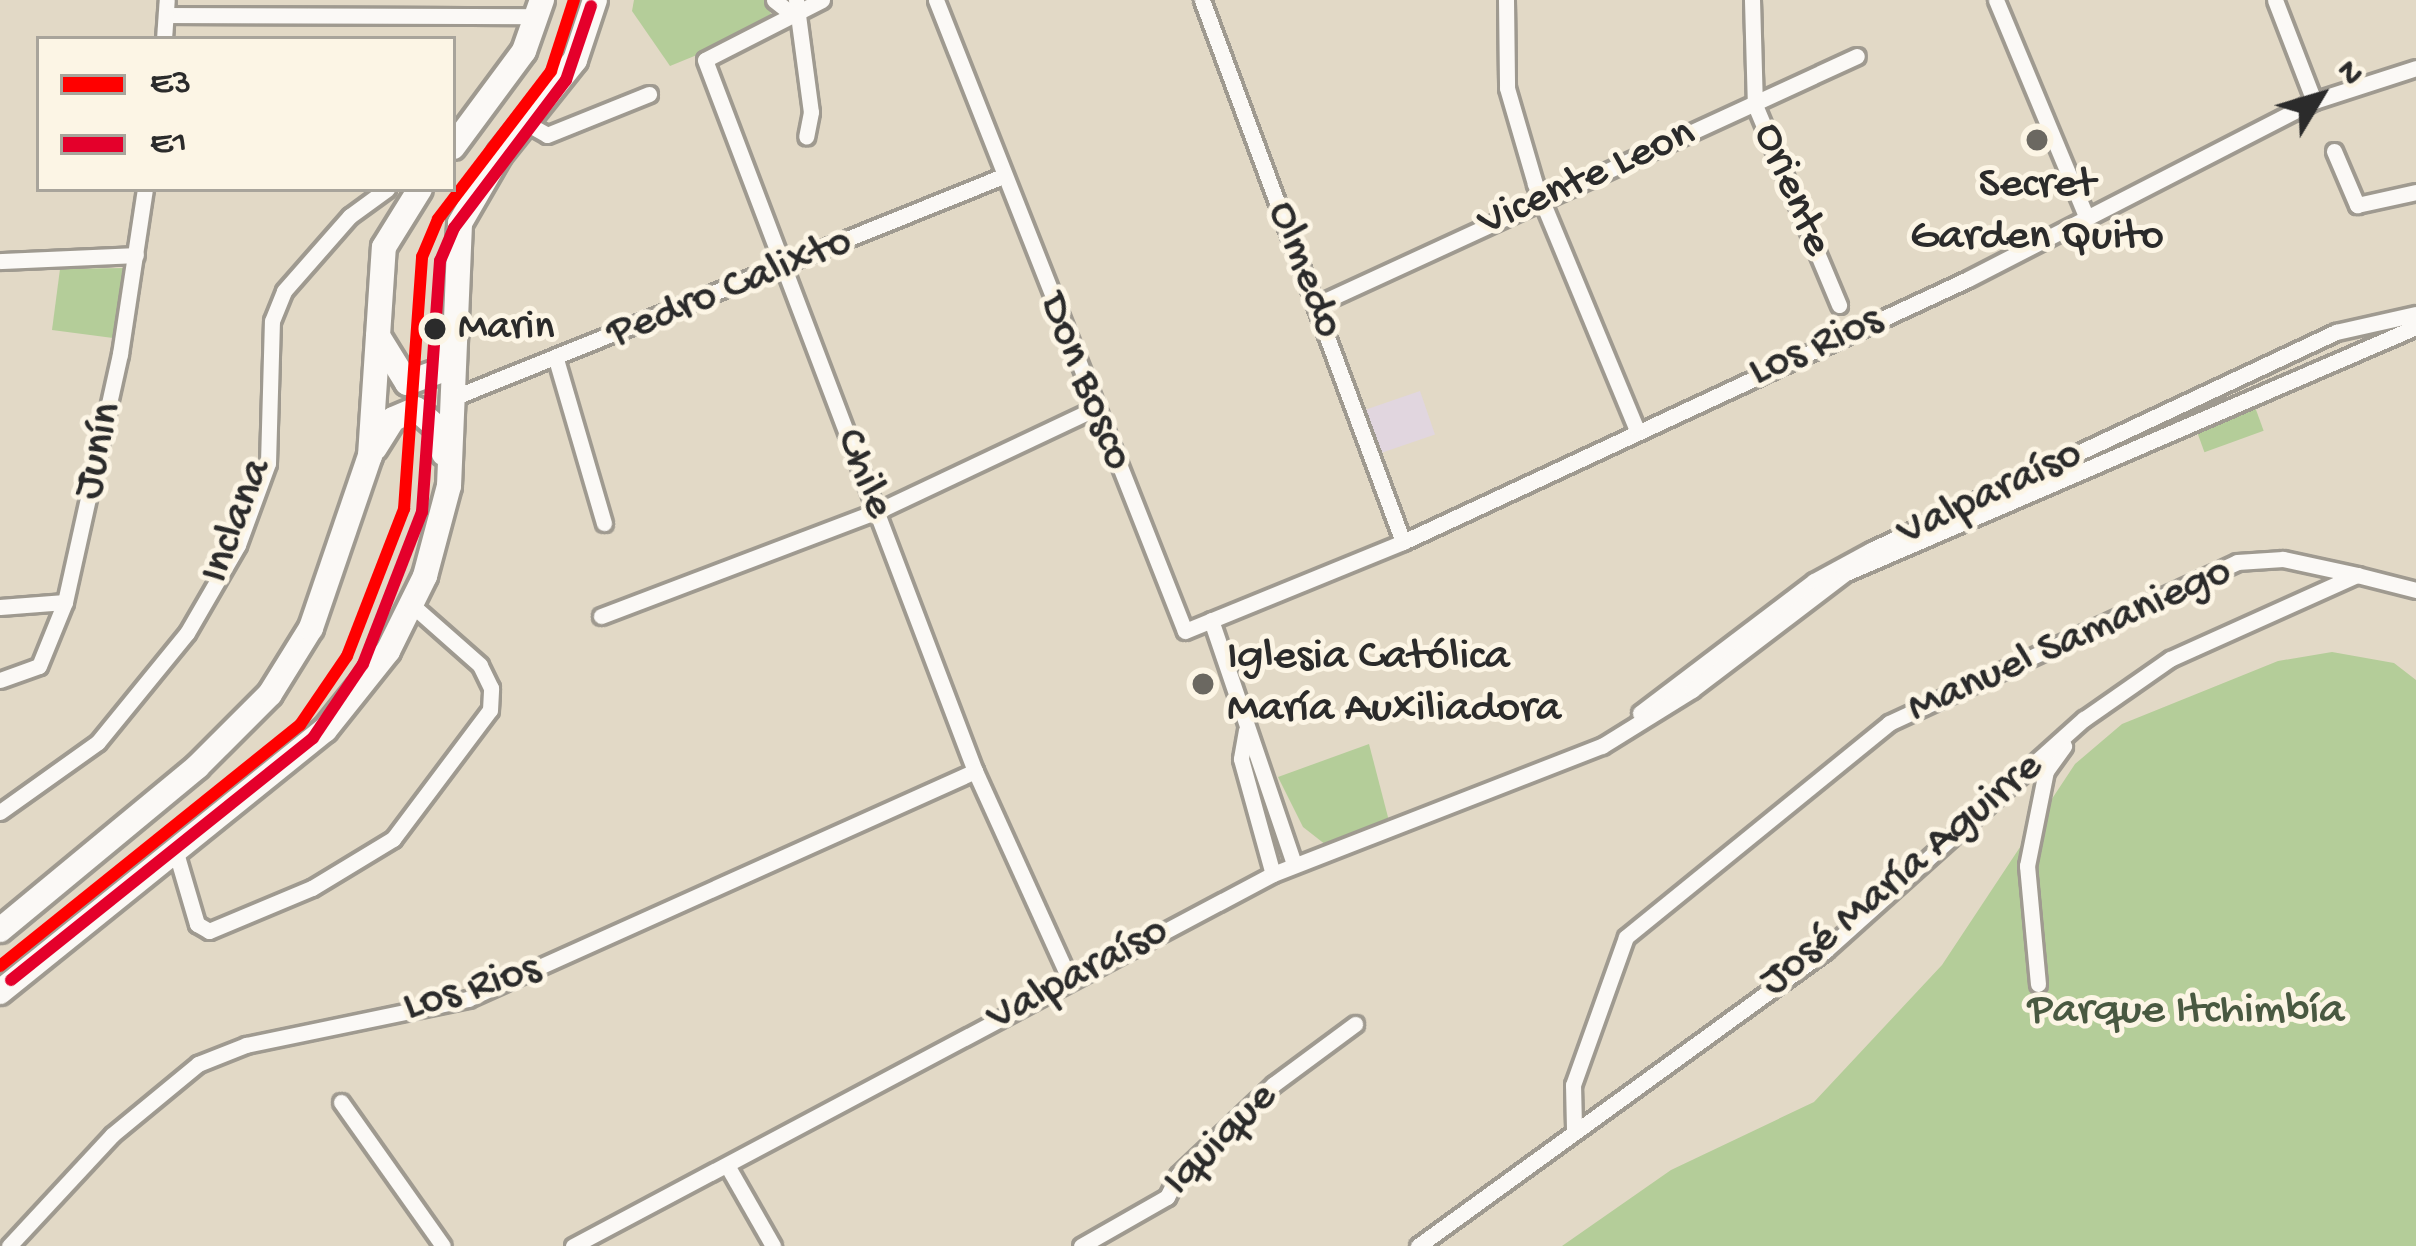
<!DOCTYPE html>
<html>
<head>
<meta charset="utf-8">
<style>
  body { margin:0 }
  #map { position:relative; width:2416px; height:1246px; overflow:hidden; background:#e2d9c6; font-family:"Gochi Hand",sans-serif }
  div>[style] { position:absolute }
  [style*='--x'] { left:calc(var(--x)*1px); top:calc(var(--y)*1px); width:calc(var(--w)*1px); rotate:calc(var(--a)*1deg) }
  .built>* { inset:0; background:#e1d6df; transform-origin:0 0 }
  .green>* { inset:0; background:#b4cd99; transform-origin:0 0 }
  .roads { filter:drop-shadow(3px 0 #9f9a90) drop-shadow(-3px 0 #9f9a90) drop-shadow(0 3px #9f9a90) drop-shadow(0 -3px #9f9a90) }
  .minor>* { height:15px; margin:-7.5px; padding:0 7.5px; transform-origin:7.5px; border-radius:7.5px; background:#fbf9f6 }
  .primary>* { height:24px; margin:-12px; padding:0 12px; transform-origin:12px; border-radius:12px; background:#fbf9f6 }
  .bus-1>* { height:12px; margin:-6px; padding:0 6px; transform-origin:6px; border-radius:6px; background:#f00 }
  .bus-2>* { height:12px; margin:-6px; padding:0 6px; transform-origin:6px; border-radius:6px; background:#e4002b }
  .dots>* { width:33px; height:33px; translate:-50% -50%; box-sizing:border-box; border:6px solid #fcf5e5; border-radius:50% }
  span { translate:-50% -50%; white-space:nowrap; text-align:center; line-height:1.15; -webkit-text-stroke:10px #fcf5e5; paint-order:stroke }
  .bus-label { font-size:42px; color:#2b2b2b }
  .left { translate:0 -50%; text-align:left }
  .street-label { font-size:45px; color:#2b2b2b }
  .poi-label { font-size:45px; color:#2b2b2b }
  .park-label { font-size:45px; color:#495941 }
  .legend { position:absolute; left:36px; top:36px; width:420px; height:156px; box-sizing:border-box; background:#fcf5e5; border:3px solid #a8a49b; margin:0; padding:15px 21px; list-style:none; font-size:36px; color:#2b2b2b }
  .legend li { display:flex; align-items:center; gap:24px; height:60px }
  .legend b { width:60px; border:3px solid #a8a49b }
  .north { position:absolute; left:2260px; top:36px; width:120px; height:120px; -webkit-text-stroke:9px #fcf5e5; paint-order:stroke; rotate:52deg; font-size:33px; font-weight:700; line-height:48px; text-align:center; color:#2b2b2b }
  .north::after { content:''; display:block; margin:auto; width:42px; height:54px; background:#2b2b2b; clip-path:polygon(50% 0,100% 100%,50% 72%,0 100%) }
</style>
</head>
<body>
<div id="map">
  <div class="built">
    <i style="left:1420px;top:391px;width:46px;height:57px;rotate:71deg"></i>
  </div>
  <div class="green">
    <i style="clip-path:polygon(634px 0,765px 0,775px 23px,670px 66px,632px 11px)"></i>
    <i style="clip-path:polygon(125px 268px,113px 338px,52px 330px,60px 269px)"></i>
    <i style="left:2251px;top:396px;width:37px;height:63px;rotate:70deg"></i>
    <i style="clip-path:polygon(2332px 652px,2394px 663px,2416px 680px,2416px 1246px,1562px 1246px,1671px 1170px,1814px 1102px,1942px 965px,2075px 764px,2122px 724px,2278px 661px)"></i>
    <i style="clip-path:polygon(1369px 744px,1389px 821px,1326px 845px,1303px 827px,1278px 777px)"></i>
  </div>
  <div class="roads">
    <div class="minor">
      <i style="--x:774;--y:0;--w:24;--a:38"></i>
      <i style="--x:796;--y:0;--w:113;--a:82.4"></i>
      <i style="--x:811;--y:112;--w:25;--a:101"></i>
      <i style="--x:822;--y:0;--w:131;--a:152.9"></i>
      <i style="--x:705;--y:60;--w:761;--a:69.21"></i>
      <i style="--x:975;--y:771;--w:225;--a:65.6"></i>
      <i style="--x:936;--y:0;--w:678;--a:68.47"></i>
      <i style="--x:1185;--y:631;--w:235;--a:-22.2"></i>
      <i style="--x:1403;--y:542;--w:623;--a:-24.96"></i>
      <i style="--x:1968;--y:279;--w:389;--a:-27.2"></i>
      <i style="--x:2314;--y:101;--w:107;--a:-17.9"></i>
      <i style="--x:1202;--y:0;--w:578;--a:69.65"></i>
      <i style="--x:1506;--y:0;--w:88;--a:89.3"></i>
      <i style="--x:1507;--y:88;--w:100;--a:73.7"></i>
      <i style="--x:1535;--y:184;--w:264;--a:67.5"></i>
      <i style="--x:1752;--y:0;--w:105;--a:88.4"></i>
      <i style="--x:1755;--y:105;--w:217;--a:67.2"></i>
      <i style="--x:1996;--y:0;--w:237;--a:67.4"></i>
      <i style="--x:2275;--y:0;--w:108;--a:68.9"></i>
      <i style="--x:167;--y:15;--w:371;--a:0.2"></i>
      <i style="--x:164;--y:39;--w:39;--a:-86"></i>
      <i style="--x:524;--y:122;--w:26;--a:29"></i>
      <i style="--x:547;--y:135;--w:110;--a:-21.9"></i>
      <i style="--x:2334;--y:151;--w:59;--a:66.9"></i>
      <i style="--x:2357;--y:205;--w:60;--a:-12.4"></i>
      <i style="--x:0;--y:261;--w:136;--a:-2.5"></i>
      <i style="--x:1318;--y:304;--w:593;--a:-24.71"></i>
      <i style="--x:556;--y:359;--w:171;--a:73.7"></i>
      <i style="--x:455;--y:397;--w:591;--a:-21.96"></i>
      <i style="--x:0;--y:607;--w:65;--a:-4.4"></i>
      <i style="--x:601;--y:616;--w:296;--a:-20.8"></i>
      <i style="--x:878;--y:511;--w:239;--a:-25.3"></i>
      <i style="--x:1211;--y:620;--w:258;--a:71.2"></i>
      <i style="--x:0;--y:680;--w:41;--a:-19.7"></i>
      <i style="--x:39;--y:666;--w:69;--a:-67.9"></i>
      <i style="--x:65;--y:602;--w:254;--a:-77.5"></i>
      <i style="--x:120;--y:354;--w:167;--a:-81.4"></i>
      <i style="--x:1640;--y:713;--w:218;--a:-37.2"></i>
      <i style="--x:1814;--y:581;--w:65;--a:-28.5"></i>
      <i style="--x:1871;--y:550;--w:514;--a:-25.12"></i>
      <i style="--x:2336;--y:332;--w:82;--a:-12.7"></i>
      <i style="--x:1246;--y:730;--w:29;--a:100"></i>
      <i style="--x:1241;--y:759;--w:119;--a:74.5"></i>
      <i style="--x:0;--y:812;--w:120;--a:-35.5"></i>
      <i style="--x:98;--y:742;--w:141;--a:-50.8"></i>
      <i style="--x:187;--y:633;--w:102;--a:-59.9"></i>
      <i style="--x:238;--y:545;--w:87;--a:-69.9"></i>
      <i style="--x:268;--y:463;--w:142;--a:-88.4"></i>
      <i style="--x:272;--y:321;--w:32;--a:-68"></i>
      <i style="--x:284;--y:291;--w:100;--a:-48.7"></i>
      <i style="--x:350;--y:216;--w:46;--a:-36.1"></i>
      <i style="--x:177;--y:856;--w:71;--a:73.6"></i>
      <i style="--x:197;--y:924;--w:14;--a:30"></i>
      <i style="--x:209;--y:931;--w:112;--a:-22.7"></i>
      <i style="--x:312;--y:888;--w:95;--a:-31.2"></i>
      <i style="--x:393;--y:839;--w:161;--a:-53.1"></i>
      <i style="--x:490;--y:710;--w:22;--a:-87"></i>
      <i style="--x:491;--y:688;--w:25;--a:-116"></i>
      <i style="--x:480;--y:665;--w:89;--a:-138.6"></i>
      <i style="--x:2038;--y:984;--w:119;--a:-95.3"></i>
      <i style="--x:2027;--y:866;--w:97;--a:-78.7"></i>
      <i style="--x:2046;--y:771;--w:31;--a:-54"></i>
      <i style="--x:341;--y:1102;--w:176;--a:54.7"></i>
      <i style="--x:1574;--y:1128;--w:43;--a:-91.3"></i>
      <i style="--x:1573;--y:1085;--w:157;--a:-70.3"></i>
      <i style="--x:1626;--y:937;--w:339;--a:-39.1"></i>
      <i style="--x:1889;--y:723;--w:383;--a:-24.8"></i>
      <i style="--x:2237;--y:562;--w:46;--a:-3.7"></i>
      <i style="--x:2283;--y:559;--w:76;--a:12.2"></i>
      <i style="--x:728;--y:1167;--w:91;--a:60.3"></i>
      <i style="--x:9;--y:1246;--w:151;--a:-47.1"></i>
      <i style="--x:112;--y:1135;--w:112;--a:-39.5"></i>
      <i style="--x:198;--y:1064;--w:52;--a:-21.6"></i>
      <i style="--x:246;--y:1045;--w:227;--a:-11.7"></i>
      <i style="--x:468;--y:999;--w:556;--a:-24.21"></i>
      <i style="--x:573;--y:1246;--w:793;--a:-27.99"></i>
      <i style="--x:1273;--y:874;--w:353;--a:-21.3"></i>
      <i style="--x:1602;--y:746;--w:106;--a:-31.9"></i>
      <i style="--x:1692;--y:690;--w:191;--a:-37.3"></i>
      <i style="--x:1844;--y:574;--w:623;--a:-23.36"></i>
      <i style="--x:1081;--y:1246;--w:99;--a:-29.7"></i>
      <i style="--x:1167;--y:1197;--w:25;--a:-63"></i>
      <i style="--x:1178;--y:1175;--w:132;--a:-43.5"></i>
      <i style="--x:1274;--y:1084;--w:101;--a:-36.5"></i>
      <i style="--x:1418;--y:1246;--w:503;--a:-35.94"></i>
      <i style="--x:1825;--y:951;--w:348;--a:-41.9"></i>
      <i style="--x:2084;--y:719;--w:105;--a:-34.9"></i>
      <i style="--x:2170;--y:659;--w:205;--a:-24.2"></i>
      <i style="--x:2357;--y:575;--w:61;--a:14.3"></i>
    </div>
    <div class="primary">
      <i style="--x:453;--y:147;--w:119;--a:-53.5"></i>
      <i style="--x:524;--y:51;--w:54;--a:-70.6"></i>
      <i style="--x:378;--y:336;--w:55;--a:58.3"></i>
      <i style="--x:407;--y:383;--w:35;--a:-20"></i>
      <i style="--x:440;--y:371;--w:28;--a:-72"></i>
      <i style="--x:375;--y:448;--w:34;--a:-58"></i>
      <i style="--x:393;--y:419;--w:25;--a:-23"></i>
      <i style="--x:416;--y:409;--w:30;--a:41"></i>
      <i style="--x:439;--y:429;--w:25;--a:79"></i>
      <i style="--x:0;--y:930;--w:256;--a:-39.6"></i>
      <i style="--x:197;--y:767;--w:103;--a:-45"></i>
      <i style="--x:270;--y:694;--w:78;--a:-58.2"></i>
      <i style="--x:311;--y:628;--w:182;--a:-71.1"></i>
      <i style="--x:370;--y:456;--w:209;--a:-86.2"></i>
      <i style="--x:384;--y:247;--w:68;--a:-58.2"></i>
      <i style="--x:0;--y:992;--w:417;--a:-38.9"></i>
      <i style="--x:325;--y:730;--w:101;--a:-51.4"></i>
      <i style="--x:388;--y:651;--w:84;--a:-63.7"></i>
      <i style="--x:425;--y:576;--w:93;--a:-75.1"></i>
      <i style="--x:449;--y:486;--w:263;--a:-87.6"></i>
      <i style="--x:460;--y:223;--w:80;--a:-59.9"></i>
      <i style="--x:500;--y:154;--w:120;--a:-51.4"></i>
      <i style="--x:575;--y:60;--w:63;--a:-71.6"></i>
    </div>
  </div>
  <div class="bus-1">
    <i style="--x:0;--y:966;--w:385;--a:-38.8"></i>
    <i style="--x:300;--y:725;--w:83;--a:-55.7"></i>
    <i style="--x:347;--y:656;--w:158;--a:-68.8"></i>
    <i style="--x:404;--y:509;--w:253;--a:-85.9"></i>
    <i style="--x:422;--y:257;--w:41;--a:-67.2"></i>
    <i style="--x:438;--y:219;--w:186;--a:-52.6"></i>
    <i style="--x:551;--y:71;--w:75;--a:-72.1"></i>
  </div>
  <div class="bus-2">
    <i style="--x:11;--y:980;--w:387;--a:-38.7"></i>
    <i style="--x:313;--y:738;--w:89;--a:-56"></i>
    <i style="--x:363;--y:664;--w:163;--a:-68.8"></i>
    <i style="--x:422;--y:512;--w:252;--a:-85.9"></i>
    <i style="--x:440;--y:261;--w:36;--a:-67"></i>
    <i style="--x:454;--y:228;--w:186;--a:-52.9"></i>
    <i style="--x:566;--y:80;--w:78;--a:-71.3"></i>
  </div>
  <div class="dots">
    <i style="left:2037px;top:140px;background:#6b6861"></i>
    <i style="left:435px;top:329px;background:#2b2b2b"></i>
    <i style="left:1203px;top:684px;background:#6b6861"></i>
  </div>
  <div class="bus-label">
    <span class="left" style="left:458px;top:329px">Marin</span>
  </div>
  <div class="street-label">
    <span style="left:1587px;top:179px;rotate:-24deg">Vicente Leon</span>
    <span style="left:1791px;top:190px;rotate:67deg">Oriente</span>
    <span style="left:1304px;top:270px;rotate:69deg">Olmedo</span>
    <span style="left:730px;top:289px;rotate:-22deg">Pedro Calixto</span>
    <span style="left:1816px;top:347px;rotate:-24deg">Los Rios</span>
    <span style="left:1084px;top:382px;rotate:68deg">Don Bosco</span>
    <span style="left:99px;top:451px;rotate:-78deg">Junín</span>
    <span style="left:863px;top:474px;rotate:68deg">Chile</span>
    <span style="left:1990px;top:494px;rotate:-25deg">Valparaíso</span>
    <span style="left:237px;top:521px;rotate:-69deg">Inclana</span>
    <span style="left:2070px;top:641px;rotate:-24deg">Manuel Samaniego</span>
    <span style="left:1902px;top:875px;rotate:-40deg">José María Aguirre</span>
    <span style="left:1078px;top:975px;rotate:-28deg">Valparaíso</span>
    <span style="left:472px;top:989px;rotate:-17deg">Los Rios</span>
    <span style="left:1221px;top:1140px;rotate:-45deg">Iquique</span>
  </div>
  <div class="poi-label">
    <span style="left:2037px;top:212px">Secret<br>Garden Quito</span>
    <span class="left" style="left:1227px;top:684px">Iglesia Católica<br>María Auxiliadora</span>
  </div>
  <div class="park-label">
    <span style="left:2186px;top:1012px">Parque Itchimbía</span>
  </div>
  <ul class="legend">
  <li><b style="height:15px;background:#f00"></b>E3</li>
  <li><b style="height:15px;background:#e4002b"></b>E1</li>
  </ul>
  <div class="north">N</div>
</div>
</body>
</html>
